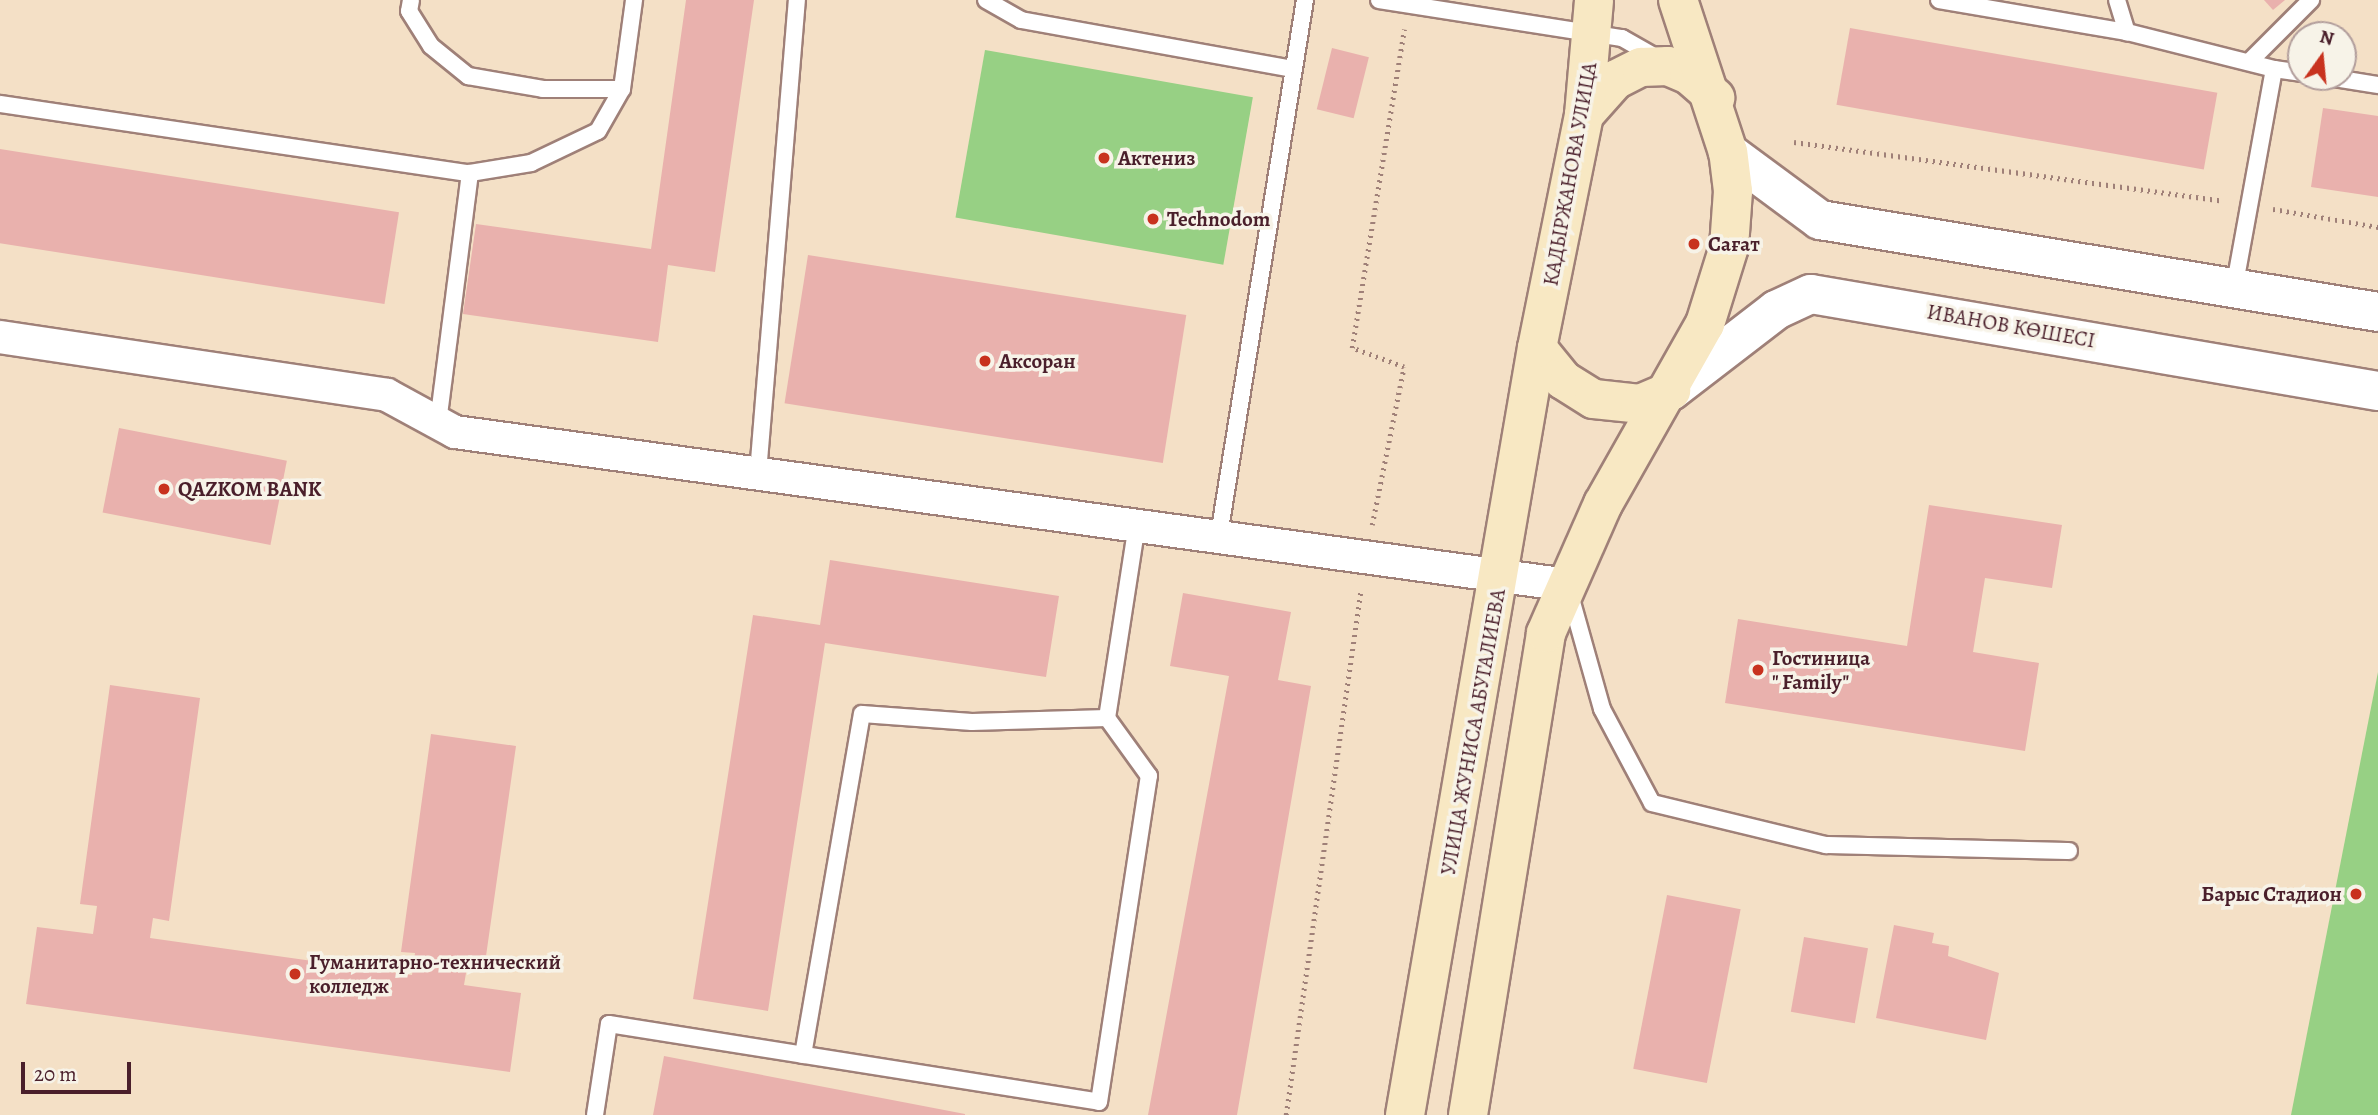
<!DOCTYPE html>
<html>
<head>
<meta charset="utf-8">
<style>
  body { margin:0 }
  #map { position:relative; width:2378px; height:1115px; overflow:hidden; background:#f4e0c6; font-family:Alegreya,serif }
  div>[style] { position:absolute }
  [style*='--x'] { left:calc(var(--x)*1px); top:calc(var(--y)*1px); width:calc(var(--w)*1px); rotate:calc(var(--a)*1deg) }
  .green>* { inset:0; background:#97d084; transform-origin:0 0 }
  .building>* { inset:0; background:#e9b1ad; transform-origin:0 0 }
  .path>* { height:4.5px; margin-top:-2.25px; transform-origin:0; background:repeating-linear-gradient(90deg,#9f8078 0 2px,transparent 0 7px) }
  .roads { filter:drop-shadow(2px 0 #9f8078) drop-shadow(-2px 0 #9f8078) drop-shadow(0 2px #9f8078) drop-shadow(0 -2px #9f8078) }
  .service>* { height:16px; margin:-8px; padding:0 8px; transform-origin:8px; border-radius:8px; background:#fff }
  .minor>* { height:32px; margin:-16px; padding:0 16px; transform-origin:16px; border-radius:16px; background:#fff }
  .tertiary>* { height:38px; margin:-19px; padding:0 19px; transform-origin:19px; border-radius:19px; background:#fff }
  .secondary>* { height:38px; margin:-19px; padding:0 19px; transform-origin:19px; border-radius:19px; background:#f8e8c3 }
  .dots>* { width:19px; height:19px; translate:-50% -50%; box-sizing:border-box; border:4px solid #f7f3e8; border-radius:50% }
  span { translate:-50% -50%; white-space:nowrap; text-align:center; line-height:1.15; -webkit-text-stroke:7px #f7f3e8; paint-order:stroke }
  .poi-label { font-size:21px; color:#4a1f2b; font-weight:700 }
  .left { translate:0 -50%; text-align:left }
  .right { translate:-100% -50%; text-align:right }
  .street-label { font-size:21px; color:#4a1f2b }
  .north { position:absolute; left:2287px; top:21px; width:70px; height:70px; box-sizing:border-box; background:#f7f3e8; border:2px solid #b29e9c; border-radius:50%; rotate:15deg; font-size:19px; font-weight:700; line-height:28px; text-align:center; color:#4a1f2b }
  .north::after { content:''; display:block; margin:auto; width:24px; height:32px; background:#c8321e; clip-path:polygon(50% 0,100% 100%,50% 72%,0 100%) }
  .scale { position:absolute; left:21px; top:1062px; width:110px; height:32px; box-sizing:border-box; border:4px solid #4a1f2b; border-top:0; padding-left:9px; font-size:21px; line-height:24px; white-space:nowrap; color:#4a1f2b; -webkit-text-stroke:5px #f7f3e8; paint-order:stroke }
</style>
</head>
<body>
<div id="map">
  <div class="green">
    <i style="left:985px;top:50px;width:272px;height:170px;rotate:10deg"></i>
    <i style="clip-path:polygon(2378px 672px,2378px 1115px,2291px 1115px)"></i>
  </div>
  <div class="building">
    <i style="clip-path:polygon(686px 0,754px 0,715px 272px,668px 265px,658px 342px,463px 314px,476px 224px,651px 249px)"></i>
    <i style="clip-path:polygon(2264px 0,2285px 0,2273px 10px)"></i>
    <i style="left:1850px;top:28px;width:373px;height:78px;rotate:10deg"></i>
    <i style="left:1332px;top:48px;width:38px;height:63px;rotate:14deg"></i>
    <i style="clip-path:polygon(2323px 108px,2378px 116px,2378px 197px,2311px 187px)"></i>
    <i style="left:0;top:149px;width:404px;height:93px;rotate:9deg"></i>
    <i style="left:808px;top:255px;width:383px;height:150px;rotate:9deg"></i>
    <i style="left:119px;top:428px;width:171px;height:86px;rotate:11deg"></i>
    <i style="clip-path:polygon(1929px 505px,2062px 525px,2052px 588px,1985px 578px,1973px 652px,2039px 663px,2025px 751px,1725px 703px,1738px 619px,1907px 646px)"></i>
    <i style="clip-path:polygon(830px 560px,1059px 596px,1046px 677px,825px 643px,768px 1011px,693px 999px,753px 615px,820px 625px)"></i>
    <i style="clip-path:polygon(1183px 593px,1291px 612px,1278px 680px,1311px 686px,1237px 1115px,1148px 1115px,1229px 676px,1170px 666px)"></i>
    <i style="clip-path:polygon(110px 685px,200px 698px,169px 921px,153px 918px,150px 938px,412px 975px,415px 953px,401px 952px,431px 734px,516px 746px,485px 963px,468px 961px,464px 985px,521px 993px,510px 1072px,26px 1004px,37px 927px,93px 934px,97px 906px,80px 904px)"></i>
    <i style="left:1667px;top:895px;width:75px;height:177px;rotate:11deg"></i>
    <i style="clip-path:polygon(1894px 925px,1934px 933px,1932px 943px,1949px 946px,1948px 956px,1999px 973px,1986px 1040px,1876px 1018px)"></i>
    <i style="left:1804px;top:937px;width:65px;height:76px;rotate:10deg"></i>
    <i style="clip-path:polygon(664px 1056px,965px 1114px,965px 1115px,653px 1115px)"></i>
  </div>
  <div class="path">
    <i style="--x:1794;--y:142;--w:433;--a:7.8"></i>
    <i style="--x:2273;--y:209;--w:107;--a:9.7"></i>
    <i style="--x:1372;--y:525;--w:161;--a:-78.6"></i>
    <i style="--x:1404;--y:367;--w:55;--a:-159.9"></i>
    <i style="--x:1352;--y:348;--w:323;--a:-80.7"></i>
    <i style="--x:1286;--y:1115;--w:531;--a:-81.89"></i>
  </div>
  <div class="roads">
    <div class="service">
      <i style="--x:411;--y:0;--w:11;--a:100"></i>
      <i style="--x:409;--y:11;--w:41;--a:57.8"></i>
      <i style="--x:431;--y:46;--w:48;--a:39"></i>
      <i style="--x:468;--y:76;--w:76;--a:9.8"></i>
      <i style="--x:543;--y:89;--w:79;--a:0"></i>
      <i style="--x:986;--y:0;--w:40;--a:29.7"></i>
      <i style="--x:1021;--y:20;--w:277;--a:10.2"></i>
      <i style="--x:1379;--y:0;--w:246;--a:8.9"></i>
      <i style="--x:1622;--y:38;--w:43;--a:29.6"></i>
      <i style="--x:1939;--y:0;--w:191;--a:9.7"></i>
      <i style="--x:2117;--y:0;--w:34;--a:73"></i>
      <i style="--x:2127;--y:32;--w:152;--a:14.1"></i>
      <i style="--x:2274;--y:69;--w:224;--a:100.3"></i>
      <i style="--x:2249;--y:62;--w:88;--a:-45"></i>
      <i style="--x:2274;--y:69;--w:27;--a:8"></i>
      <i style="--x:2328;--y:77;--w:51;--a:9.1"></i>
      <i style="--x:0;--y:104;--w:475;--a:8.4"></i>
      <i style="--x:470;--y:173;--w:251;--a:97.3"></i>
      <i style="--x:470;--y:173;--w:62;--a:-9.3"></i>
      <i style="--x:531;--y:163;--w:74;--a:-25.5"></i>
      <i style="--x:598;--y:131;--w:48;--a:-60.3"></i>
      <i style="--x:622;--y:89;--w:90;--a:-82.3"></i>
      <i style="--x:758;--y:473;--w:475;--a:-85.3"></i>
      <i style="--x:1219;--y:535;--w:542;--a:-80.87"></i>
      <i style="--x:1570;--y:595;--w:118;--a:74.3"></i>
      <i style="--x:1602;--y:709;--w:106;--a:62"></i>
      <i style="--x:1652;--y:803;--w:179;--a:13.6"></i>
      <i style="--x:1826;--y:845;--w:243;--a:1.4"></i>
      <i style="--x:803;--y:1055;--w:346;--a:-80.2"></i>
      <i style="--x:862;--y:714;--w:110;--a:4.2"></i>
      <i style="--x:972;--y:722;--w:135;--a:-1.7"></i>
      <i style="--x:595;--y:1115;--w:92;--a:-81.3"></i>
      <i style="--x:609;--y:1024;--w:496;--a:9"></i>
      <i style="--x:1099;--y:1102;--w:330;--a:-81.3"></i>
      <i style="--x:1149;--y:776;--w:72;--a:-125.9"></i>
      <i style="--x:1107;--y:718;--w:196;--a:-81.2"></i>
    </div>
    <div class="minor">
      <i style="--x:0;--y:337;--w:391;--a:8.5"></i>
      <i style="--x:387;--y:395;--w:77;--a:28.6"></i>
      <i style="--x:455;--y:432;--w:1122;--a:7.83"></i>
    </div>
    <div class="tertiary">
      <i style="--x:1728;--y:152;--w:114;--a:36.5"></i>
      <i style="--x:1820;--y:220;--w:566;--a:9.36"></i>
      <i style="--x:1671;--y:391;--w:133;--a:-37.6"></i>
      <i style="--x:1776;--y:310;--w:38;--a:-25"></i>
      <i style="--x:1811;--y:294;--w:575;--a:9.71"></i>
    </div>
    <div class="secondary">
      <i style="--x:1584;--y:115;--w:47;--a:-48.5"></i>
      <i style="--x:1615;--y:80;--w:29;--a:-27"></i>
      <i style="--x:1641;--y:67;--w:27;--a:-2"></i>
      <i style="--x:1668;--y:66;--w:23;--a:23"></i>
      <i style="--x:1689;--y:75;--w:35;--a:41"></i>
      <i style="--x:1537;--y:348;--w:41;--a:50.9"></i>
      <i style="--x:1563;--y:380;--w:36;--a:32"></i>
      <i style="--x:1594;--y:399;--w:46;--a:6.2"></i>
      <i style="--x:1640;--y:404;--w:34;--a:-23"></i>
      <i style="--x:1405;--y:1115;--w:778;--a:-80.24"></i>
      <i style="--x:1537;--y:348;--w:238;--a:-78.6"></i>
      <i style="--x:1584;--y:115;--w:115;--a:-85"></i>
      <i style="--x:1468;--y:1115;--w:488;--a:-80.8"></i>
      <i style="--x:1546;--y:633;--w:141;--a:-66.2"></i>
      <i style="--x:1603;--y:504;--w:207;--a:-60.5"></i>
      <i style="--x:1705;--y:324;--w:81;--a:-72.7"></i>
      <i style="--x:1729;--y:247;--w:56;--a:-85.9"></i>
      <i style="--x:1733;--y:191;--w:39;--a:-97"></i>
      <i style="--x:1728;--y:152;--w:160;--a:-108.2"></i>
    </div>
  </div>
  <div class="dots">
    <i style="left:1104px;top:158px;background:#c8321e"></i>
    <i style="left:1153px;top:219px;background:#c8321e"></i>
    <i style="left:1694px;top:244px;background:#c8321e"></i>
    <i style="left:985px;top:361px;background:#c8321e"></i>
    <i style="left:164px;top:489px;background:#c8321e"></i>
    <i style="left:1758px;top:670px;background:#c8321e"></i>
    <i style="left:2356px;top:894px;background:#c8321e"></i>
    <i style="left:295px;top:974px;background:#c8321e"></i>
  </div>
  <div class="poi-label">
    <span class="left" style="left:1118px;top:158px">Актениз</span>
    <span class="left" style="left:1167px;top:219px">Technodom</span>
    <span class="left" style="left:1708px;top:244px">Сағат</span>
    <span class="left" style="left:999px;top:361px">Аксоран</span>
    <span class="left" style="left:178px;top:489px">QAZKOM BANK</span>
    <span class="left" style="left:1772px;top:670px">Гостиница<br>" Family"</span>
    <span class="right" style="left:2342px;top:894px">Барыс Стадион</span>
    <span class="left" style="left:309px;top:974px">Гуманитарно-технический<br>колледж</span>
  </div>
  <div class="street-label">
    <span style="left:1570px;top:174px;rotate:-80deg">КАДЫРЖАНОВА УЛИЦА</span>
    <span style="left:2011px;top:326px;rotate:10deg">ИВАНОВ КӨШЕСІ</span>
    <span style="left:1473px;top:732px;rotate:-80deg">УЛИЦА ЖУНИСА АБУГАЛИЕВА</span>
  </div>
  <div class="north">N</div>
  <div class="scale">20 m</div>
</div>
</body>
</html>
